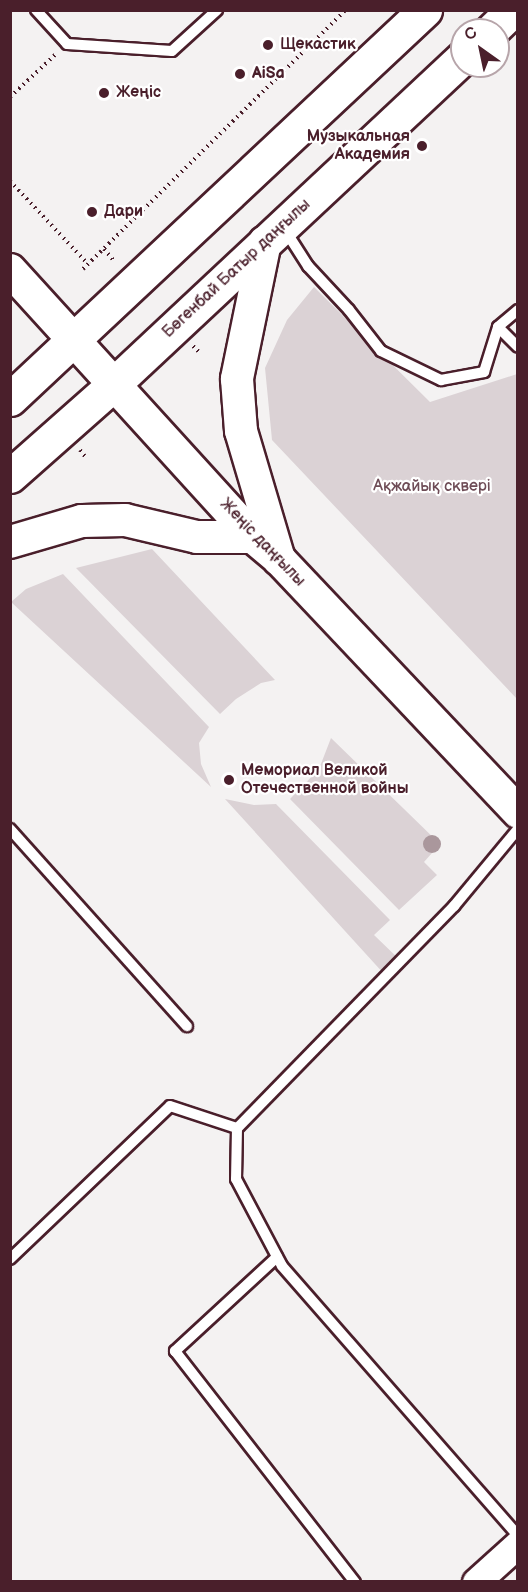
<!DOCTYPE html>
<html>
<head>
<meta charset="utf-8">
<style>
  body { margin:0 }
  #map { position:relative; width:528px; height:1592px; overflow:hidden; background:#f4f2f2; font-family:"Balsamiq Sans",sans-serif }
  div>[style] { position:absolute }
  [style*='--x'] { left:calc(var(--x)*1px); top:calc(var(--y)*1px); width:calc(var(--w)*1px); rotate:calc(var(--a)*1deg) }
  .green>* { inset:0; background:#dbd2d5 }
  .path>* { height:4px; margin-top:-2px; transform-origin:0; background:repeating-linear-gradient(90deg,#4a1f2b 0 1.5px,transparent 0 6px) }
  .roads { filter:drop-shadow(2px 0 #4a1f2b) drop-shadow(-2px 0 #4a1f2b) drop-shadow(0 2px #4a1f2b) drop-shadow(0 -2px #4a1f2b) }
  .service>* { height:10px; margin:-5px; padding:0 5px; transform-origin:5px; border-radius:5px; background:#fff }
  .tertiary>* { height:27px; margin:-13.5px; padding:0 13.5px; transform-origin:13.5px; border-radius:13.5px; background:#fff }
  .secondary>* { height:32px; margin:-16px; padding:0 16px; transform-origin:16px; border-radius:16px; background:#fff }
  .primary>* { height:33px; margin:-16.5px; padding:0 16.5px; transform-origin:16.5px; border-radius:16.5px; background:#fff }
  .trees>* { width:18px; height:18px; margin:-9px; border-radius:50%; background:#aa979c }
  .dots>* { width:16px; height:16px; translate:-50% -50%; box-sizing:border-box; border:3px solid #fff; border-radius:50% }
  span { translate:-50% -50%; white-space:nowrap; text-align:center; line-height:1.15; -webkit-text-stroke:4.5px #fff; paint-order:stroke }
  .poi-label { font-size:16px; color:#4a1f2b; font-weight:700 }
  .left { translate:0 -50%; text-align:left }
  .right { translate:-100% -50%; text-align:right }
  .street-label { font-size:16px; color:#4a1f2b }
  .park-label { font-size:16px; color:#6e4c56 }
  .frame { position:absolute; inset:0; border:12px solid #4a1f2b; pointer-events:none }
  .north { position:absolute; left:450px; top:18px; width:60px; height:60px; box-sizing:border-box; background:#fff; border:2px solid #b7a5aa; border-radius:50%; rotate:327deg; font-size:16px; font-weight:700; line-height:24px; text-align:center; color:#4a1f2b }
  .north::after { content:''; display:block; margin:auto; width:21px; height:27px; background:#4a1f2b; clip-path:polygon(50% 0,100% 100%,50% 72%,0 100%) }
</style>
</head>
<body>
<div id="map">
  <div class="green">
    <i style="clip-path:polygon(314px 287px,430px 402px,517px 374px,517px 699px,272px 440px,265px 368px,287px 320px)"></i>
    <i style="clip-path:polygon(152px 549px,275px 680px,261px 683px,236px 699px,220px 714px,76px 568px)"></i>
    <i style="clip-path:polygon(63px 574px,209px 727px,199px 743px,201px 764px,211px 787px,11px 602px,26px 589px)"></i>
    <i style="clip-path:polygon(331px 738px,440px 844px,424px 862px,437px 875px,399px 910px,290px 799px,319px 769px)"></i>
    <i style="clip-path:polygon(225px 799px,254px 805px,276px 804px,390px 920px,374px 935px,402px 962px,385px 975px)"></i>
  </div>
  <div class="path">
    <i style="--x:10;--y:97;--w:63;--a:-43.1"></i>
    <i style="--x:10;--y:181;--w:114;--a:46.8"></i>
    <i style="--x:104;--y:249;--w:17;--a:50"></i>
    <i style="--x:83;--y:269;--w:369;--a:-44.6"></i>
    <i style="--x:193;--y:346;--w:11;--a:45"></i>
    <i style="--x:80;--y:450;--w:11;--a:52"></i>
  </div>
  <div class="roads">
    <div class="service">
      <i style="--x:36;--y:10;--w:46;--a:47.6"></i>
      <i style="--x:67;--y:44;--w:105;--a:3.8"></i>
      <i style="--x:172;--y:51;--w:61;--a:-42.3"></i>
      <i style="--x:285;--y:230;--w:43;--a:57.4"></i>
      <i style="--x:308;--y:266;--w:60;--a:47"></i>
      <i style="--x:349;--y:310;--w:52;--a:52"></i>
      <i style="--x:381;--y:351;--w:67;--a:25.8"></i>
      <i style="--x:441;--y:380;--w:44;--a:-10.5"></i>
      <i style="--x:484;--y:372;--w:47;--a:-72.7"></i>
      <i style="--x:518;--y:310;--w:26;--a:140"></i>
      <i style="--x:498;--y:327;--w:28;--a:45"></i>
      <i style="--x:10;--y:829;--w:265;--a:48.1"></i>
      <i style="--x:518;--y:829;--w:100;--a:129.7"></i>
      <i style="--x:454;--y:906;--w:310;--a:134.3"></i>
      <i style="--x:237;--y:1128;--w:51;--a:91.1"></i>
      <i style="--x:236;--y:1179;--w:98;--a:62.1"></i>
      <i style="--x:282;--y:1266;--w:359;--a:48.8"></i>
      <i style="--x:277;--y:1257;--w:139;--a:137.3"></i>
      <i style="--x:175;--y:1351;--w:293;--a:52.1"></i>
      <i style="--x:10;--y:1259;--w:221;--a:-43.7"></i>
      <i style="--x:170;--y:1106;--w:71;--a:18.2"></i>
    </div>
    <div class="tertiary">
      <i style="--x:476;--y:1582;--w:57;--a:-42.1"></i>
    </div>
    <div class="secondary">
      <i style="--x:265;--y:242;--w:140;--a:101.6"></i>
      <i style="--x:237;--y:379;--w:52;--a:85.6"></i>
      <i style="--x:241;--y:431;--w:134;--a:73.5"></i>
      <i style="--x:10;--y:270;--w:361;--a:47.7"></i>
      <i style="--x:253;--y:537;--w:35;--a:40"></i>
      <i style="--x:280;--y:560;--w:347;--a:46.6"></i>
      <i style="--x:10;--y:542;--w:75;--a:-16.3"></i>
      <i style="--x:82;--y:521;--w:43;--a:-1.3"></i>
      <i style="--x:125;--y:520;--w:74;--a:13.3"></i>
      <i style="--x:197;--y:537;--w:56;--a:0"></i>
    </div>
    <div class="primary">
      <i style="--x:492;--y:30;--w:29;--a:-44"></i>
      <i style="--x:10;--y:399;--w:569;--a:-43.15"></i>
      <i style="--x:10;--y:476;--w:140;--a:-41.5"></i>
      <i style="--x:115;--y:383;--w:475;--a:-43.1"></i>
    </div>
  </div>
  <div class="trees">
    <i style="left:432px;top:844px"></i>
  </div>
  <div class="dots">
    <i style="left:268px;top:45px;background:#4a1f2b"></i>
    <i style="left:240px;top:74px;background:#4a1f2b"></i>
    <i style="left:104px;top:93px;background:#4a1f2b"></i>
    <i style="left:422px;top:146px;background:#4a1f2b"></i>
    <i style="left:92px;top:212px;background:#4a1f2b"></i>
    <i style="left:229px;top:780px;background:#4a1f2b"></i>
  </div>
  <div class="poi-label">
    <span class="left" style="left:280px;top:45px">Щекастик</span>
    <span class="left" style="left:252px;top:74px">AiSa</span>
    <span class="left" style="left:116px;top:93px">Жеңіс</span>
    <span class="right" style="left:410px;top:146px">Музыкальная<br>Академия</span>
    <span class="left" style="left:104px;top:212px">Дари</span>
    <span class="left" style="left:241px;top:780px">Мемориал Великой<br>Отечественной войны</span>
  </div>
  <div class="street-label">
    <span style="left:237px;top:269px;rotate:-43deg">Бөгенбай Батыр даңғылы</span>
    <span style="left:262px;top:543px;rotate:46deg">Жеңіс даңғылы</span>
  </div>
  <div class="park-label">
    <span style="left:432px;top:487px">Ақжайық сквері</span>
  </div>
  <div class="frame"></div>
  <div class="north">С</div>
</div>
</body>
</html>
